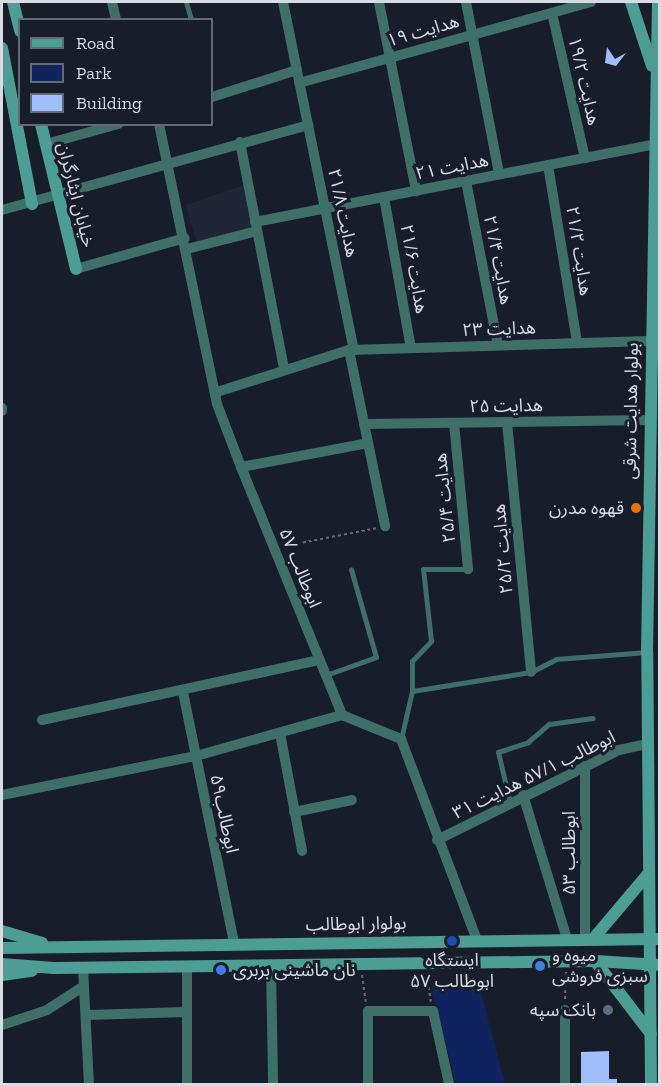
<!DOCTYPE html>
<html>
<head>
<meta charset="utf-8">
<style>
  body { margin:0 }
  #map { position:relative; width:661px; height:1086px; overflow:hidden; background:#181d2a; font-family:"Zilla Slab","Noto Sans Arabic",serif }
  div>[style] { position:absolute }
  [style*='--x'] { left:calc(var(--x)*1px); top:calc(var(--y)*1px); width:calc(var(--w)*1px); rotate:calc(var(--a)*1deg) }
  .built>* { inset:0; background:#1e2638 }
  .green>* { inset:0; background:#0f245f }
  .building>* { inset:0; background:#a0bdfc }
  .path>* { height:2px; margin-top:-1px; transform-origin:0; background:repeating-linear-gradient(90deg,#666a76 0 3px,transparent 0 6px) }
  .lane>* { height:5px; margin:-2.5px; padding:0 2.5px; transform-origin:2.5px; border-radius:2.5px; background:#3e6f69 }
  .street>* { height:10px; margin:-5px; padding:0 5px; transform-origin:5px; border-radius:5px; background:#3e6f69 }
  .secondary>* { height:12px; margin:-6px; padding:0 6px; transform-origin:6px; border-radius:6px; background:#4c9d94 }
  .dots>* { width:16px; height:16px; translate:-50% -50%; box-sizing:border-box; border:3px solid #181d2a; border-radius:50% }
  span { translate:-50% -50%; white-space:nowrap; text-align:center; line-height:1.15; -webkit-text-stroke:6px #181d2a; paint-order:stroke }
  .street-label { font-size:18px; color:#d7dbe4 }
  .poi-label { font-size:18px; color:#d7dbe4 }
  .right { translate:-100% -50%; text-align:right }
  .left { translate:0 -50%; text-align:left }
  .frame { position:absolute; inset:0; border:3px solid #d7dbe4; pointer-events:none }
  .legend { position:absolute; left:18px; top:18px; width:195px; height:108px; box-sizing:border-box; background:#181d2a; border:2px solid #646974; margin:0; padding:8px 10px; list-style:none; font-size:18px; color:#d7dbe4 }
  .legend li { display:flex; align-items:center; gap:12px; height:30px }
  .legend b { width:30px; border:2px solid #646974 }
</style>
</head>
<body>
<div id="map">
  <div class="built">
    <i style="clip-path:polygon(244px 185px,251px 229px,197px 244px,186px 205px)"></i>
  </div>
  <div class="green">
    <i style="clip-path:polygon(432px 989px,480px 989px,505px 1084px,456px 1084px)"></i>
  </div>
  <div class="building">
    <i style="clip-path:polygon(607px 47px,615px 59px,626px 53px,616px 66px,605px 63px)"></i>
    <i style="clip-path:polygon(609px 1051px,609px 1079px,617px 1079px,617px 1084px,581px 1084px,581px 1052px)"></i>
  </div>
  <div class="path">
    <i style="--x:285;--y:546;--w:94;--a:-11.1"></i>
    <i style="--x:362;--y:975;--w:27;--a:82"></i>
    <i style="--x:427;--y:975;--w:27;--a:82"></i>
    <i style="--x:565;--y:999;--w:28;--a:-88"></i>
  </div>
  <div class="lane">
    <i style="--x:186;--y:2;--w:19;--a:74"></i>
    <i style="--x:326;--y:675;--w:53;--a:-19.8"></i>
    <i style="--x:376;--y:657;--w:91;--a:-105.9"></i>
    <i style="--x:412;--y:691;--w:30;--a:-90"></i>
    <i style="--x:412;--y:661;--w:28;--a:-46"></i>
    <i style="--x:431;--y:641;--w:72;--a:-96.3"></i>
    <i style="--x:423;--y:569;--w:45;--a:0"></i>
    <i style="--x:401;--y:739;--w:49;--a:-77.1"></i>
    <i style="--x:412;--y:691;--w:121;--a:-9.1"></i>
    <i style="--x:531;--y:672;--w:28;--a:-27"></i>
    <i style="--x:556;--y:659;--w:91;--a:-4.4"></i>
    <i style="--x:510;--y:803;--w:52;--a:-103.2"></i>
    <i style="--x:498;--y:752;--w:32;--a:-18"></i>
    <i style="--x:528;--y:742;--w:28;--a:-41"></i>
    <i style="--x:549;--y:724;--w:44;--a:-7.8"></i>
  </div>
  <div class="street">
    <i style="--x:112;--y:2;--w:18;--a:77"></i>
    <i style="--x:283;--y:2;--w:355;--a:78.5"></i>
    <i style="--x:379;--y:2;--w:193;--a:78.9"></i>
    <i style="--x:466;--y:2;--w:175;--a:79.1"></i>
    <i style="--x:552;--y:13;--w:149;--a:77.2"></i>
    <i style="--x:299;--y:83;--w:303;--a:-15.5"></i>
    <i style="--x:212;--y:97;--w:89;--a:-17.6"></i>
    <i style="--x:159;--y:124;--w:286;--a:78.3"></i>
    <i style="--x:217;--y:404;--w:67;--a:69.1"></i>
    <i style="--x:241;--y:467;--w:268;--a:67.8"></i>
    <i style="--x:342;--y:715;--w:64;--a:22.1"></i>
    <i style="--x:401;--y:739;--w:215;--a:69.3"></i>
    <i style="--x:240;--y:142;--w:231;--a:79"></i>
    <i style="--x:46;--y:144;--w:75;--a:-15.5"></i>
    <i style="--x:548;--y:165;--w:180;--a:80.7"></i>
    <i style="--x:466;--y:181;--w:167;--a:79"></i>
    <i style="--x:384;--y:197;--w:153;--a:79.9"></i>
    <i style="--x:2;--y:210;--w:318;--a:-15.5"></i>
    <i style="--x:255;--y:222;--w:408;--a:-11"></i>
    <i style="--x:187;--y:249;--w:72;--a:-14.4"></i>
    <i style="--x:76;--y:269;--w:113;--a:-15.9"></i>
    <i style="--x:349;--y:350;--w:180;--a:78.4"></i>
    <i style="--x:217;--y:392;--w:139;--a:-17.7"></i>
    <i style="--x:349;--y:350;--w:300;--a:-1.7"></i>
    <i style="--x:2;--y:408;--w:3;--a:90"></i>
    <i style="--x:507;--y:422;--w:251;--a:84.5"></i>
    <i style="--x:454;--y:423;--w:147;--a:84.5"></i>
    <i style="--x:364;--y:424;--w:285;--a:-0.8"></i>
    <i style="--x:241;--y:467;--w:129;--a:-10.7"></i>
    <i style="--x:183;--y:692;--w:256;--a:78.5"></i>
    <i style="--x:42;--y:720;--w:284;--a:-12.2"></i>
    <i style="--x:280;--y:733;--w:120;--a:79.4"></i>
    <i style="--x:2;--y:795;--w:198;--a:-11.4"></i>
    <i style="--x:196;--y:756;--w:152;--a:-15.7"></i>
    <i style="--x:523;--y:795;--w:151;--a:73"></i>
    <i style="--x:294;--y:812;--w:59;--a:-11.7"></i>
    <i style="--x:437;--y:840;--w:203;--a:-26.3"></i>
    <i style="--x:619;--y:750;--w:29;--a:-12"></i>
    <i style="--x:585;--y:939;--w:173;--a:-90"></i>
    <i style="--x:271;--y:965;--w:119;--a:89"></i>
    <i style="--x:83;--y:967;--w:117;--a:87.1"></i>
    <i style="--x:565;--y:1010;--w:74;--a:90"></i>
    <i style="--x:88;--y:1015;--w:98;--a:-1.8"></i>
    <i style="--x:2;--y:1025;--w:47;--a:-18.4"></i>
    <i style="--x:47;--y:1010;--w:44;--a:-33"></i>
    <i style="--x:187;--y:1084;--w:118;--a:-90"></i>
    <i style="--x:368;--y:1084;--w:73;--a:-90"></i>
    <i style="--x:368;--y:1011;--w:65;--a:0"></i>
    <i style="--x:433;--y:1011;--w:75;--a:77.6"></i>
  </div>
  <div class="secondary">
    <i style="--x:13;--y:2;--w:30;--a:76"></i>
    <i style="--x:631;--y:2;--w:67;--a:71.8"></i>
    <i style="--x:2;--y:48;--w:159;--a:79.1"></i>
    <i style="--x:41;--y:124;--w:149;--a:76.4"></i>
    <i style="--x:2;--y:931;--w:42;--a:16.7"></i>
    <i style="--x:593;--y:939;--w:85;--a:-49.8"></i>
    <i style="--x:2;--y:948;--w:658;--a:-0.78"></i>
    <i style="--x:595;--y:961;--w:92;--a:52.5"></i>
    <i style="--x:2;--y:964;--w:52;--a:4.4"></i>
    <i style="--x:54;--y:968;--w:541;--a:-0.74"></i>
    <i style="--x:595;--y:961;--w:65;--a:3.5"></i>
    <i style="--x:2;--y:975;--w:30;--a:-8"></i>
    <i style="--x:651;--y:1084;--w:432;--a:-90.5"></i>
    <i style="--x:647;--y:652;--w:650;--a:-89.03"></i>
  </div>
  <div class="dots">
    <i style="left:636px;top:508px;background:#e8710a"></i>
    <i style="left:452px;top:941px;background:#1a4fb4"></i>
    <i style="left:540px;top:966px;background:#3f7fe0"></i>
    <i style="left:221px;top:970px;background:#3f7fe0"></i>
    <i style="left:608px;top:1010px;background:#5c6f8a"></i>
  </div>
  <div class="street-label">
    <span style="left:423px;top:31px;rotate:-16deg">هدایت ۱۹</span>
    <span style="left:584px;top:81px;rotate:77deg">هدایت ۱۹/۲</span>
    <span style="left:452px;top:167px;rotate:-11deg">هدایت ۲۱</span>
    <span style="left:76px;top:195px;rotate:76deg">خیابان ایثارگران</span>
    <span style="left:343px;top:213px;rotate:78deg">هدایت ۲۱/۸</span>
    <span style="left:579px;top:251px;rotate:81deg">هدایت ۲۱/۲</span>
    <span style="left:498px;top:260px;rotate:79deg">هدایت ۲۱/۴</span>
    <span style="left:414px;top:269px;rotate:80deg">هدایت ۲۱/۶</span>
    <span style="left:499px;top:329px;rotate:-2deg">هدایت ۲۳</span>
    <span style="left:506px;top:406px;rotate:-1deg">هدایت ۲۵</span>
    <span style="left:631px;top:411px;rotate:-89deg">بولوار هدایت شرقی</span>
    <span style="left:445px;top:498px;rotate:-96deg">هدایت ۲۵/۴</span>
    <span style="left:503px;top:549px;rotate:-95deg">هدایت ۲۵/۲</span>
    <span style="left:300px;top:568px;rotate:68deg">ابوطالب ۵۷</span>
    <span style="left:534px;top:775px;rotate:-26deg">ابوطالب ۵۷/۱ هدایت ۳۱</span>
    <span style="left:224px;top:814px;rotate:78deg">ابوطالب۵۹</span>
    <span style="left:569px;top:853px;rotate:-90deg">ابوطالب ۵۳</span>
    <span style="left:356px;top:924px;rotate:-1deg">بولوار ابوطالب</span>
  </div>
  <div class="poi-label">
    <span class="right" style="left:624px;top:508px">قهوه مدرن</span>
    <span class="left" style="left:552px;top:966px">میوه و<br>سبزی فروشی</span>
    <span style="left:452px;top:971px">ایستگاه<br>ابوطالب ۵۷</span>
    <span class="left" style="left:233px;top:970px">نان ماشینی بربری</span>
    <span class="right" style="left:596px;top:1010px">بانک سپه</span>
  </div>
  <div class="frame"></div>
  <ul class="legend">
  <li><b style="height:8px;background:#4c9d94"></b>Road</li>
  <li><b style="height:16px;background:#0f245f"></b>Park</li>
  <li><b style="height:16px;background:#a0bdfc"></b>Building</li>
  </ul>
</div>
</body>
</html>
